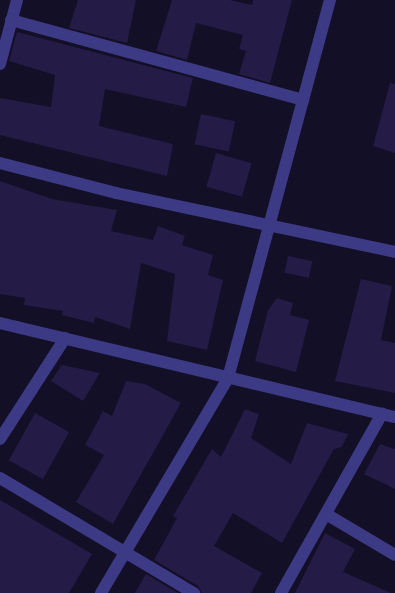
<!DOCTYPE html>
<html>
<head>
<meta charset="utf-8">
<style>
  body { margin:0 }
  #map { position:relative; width:395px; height:593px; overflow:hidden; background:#130f26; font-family:Cabin,sans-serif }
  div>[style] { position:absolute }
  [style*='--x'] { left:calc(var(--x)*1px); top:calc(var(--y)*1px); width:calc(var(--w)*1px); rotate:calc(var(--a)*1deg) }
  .building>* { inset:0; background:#241b47; transform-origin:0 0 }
  .street>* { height:12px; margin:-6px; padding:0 6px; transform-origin:6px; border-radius:6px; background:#3d3a85 }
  span { translate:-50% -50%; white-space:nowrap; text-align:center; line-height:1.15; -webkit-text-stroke:4px #130f26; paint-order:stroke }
</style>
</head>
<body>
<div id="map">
  <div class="building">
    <i style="clip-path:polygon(78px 0,136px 0,127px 43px,69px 28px)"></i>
    <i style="clip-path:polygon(172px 0,230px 0,252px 5px,253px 0,292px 0,270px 83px,239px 74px,246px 51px,239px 49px,243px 35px,196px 23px,187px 60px,156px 51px)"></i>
    <i style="clip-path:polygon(17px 32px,193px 78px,186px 107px,105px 89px,99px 126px,173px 144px,167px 176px,0 135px,0 98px,51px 107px,55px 75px,9px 61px)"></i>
    <i style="clip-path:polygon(390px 83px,395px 84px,395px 153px,373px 146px)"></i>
    <i style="left:201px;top:114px;width:35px;height:31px;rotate:12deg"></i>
    <i style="left:216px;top:153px;width:37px;height:35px;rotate:16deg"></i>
    <i style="clip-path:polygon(0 181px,52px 199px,117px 210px,111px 231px,153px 240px,158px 226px,185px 236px,182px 245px,213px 255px,208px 275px,223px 280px,207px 350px,167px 341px,175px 274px,141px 263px,130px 329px,95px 317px,94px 323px,62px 315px,63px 311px,24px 305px,25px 298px,0 294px)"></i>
    <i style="left:288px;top:256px;width:25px;height:17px;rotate:12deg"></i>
    <i style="clip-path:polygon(361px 279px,392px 286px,381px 340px,395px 343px,395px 393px,335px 381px)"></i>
    <i style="clip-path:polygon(277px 298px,293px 303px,290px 315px,309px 320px,296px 372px,255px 361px,268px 310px)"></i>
    <i style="clip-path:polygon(62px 365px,100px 373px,83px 401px,51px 381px)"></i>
    <i style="clip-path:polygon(126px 381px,145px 384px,181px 403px,113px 524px,76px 502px,104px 455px,85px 445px,103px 411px,112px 416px)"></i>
    <i style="clip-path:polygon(245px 409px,259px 414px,251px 438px,291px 464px,307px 423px,348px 434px,342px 447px,334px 449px,282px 543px,233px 513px,214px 546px,262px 573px,251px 593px,202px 593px,198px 586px,154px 560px,177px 518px,173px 516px,212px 449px,221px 457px)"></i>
    <i style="left:35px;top:413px;width:39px;height:54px;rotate:29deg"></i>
    <i style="clip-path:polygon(380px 444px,395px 449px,395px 489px,364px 474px)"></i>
    <i style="clip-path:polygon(0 500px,92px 554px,69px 593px,0 593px)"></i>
    <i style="clip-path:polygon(325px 533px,355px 549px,343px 572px,391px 593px,295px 593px)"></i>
    <i style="clip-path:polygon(146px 574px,178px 593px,135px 593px)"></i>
  </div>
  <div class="street">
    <i style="--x:11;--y:20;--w:303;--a:15.3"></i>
    <i style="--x:0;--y:64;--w:66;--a:-75.1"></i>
    <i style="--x:0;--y:163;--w:120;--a:14.5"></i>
    <i style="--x:116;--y:193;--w:285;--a:11.9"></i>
    <i style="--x:0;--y:323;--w:406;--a:13.4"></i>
    <i style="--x:0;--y:439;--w:120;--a:-57.2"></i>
    <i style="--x:0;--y:478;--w:226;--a:30.7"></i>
    <i style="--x:326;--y:514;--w:80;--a:30.7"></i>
    <i style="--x:101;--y:593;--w:250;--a:-59.4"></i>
    <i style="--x:228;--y:378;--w:392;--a:-74.9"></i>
    <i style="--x:281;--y:593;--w:206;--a:-60.6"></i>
  </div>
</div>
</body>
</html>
